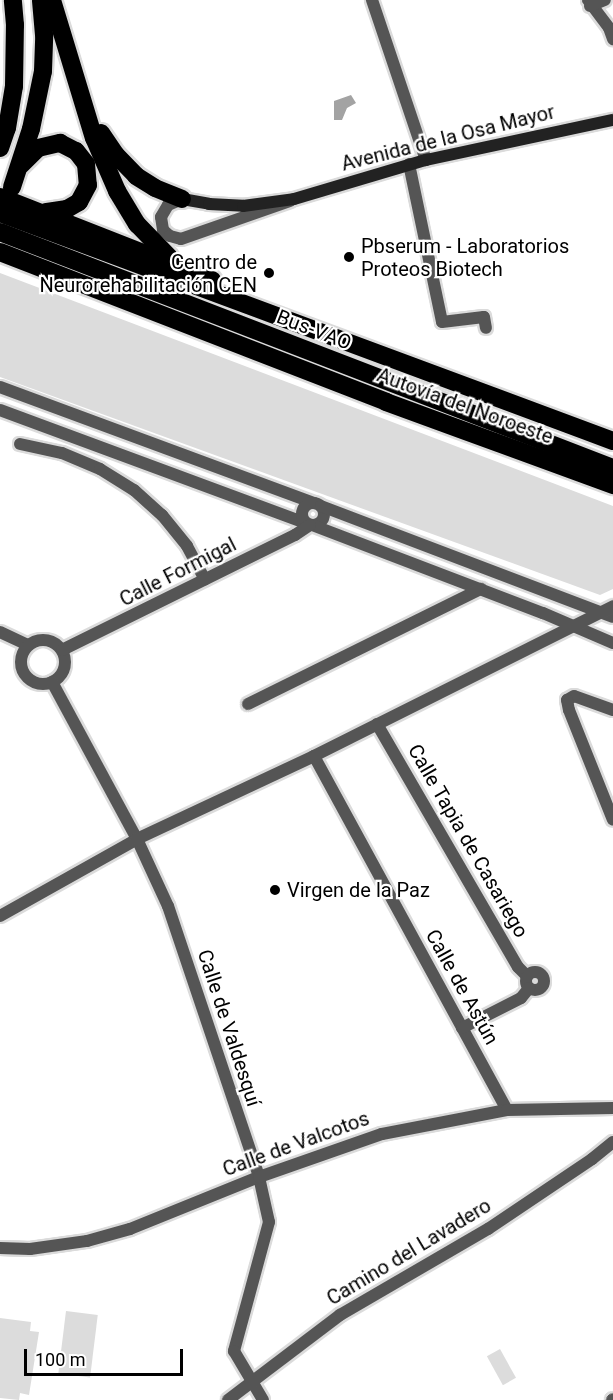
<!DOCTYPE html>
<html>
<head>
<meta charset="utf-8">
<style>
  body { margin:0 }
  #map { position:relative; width:613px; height:1400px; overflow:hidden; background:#fff; font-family:Roboto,sans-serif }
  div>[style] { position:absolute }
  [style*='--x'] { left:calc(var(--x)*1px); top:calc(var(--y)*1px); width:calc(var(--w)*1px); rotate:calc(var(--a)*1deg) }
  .green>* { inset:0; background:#dcdcdc; transform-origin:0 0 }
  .water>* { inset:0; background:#a3a3a3 }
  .roads { filter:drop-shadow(2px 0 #dbdbdb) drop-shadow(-2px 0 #dbdbdb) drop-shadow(0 2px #dbdbdb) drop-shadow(0 -2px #dbdbdb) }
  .street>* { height:12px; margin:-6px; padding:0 6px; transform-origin:6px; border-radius:6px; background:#555 }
  .street>.ring { margin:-6px; padding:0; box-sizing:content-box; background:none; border:12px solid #555; border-radius:50% }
  .secondary>* { height:12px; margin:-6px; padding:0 6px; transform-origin:6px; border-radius:6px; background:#222 }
  .highway>* { height:18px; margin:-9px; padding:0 9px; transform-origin:9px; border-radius:9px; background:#000 }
  .dots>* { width:16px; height:16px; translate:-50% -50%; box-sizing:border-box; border:3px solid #fff; border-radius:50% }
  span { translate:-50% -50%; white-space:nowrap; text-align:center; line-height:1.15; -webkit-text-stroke:4.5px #fff; paint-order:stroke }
  .street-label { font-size:20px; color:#000 }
  .poi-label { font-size:20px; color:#000 }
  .left { translate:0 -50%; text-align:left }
  .right { translate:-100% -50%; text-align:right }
  .scale { position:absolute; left:24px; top:1349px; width:159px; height:27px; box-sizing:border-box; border:3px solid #000; border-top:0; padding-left:8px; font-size:18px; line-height:21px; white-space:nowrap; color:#000; -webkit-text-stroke:4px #fff; paint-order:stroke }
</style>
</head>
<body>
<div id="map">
  <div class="green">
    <i style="clip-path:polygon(0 273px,613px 506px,613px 589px,600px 595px,0 377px)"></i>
    <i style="left:66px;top:1311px;width:32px;height:63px;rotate:7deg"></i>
    <i style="clip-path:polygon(0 1318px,31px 1322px,30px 1331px,39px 1332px,29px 1395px,20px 1393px,19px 1400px,0 1398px)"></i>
    <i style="left:500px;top:1349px;width:33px;height:15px;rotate:61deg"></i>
  </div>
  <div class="water">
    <i style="clip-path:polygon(351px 95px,356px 103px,347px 108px,342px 120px,334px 120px,334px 101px)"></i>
  </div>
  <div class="roads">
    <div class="street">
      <i style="--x:372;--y:0;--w:169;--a:71.4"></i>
      <i style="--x:588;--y:0;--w:35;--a:53"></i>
      <i style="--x:609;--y:28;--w:12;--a:70"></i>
      <i style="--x:590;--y:6;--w:16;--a:-22"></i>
      <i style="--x:409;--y:164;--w:161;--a:78.2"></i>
      <i style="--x:442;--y:322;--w:42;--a:-6.8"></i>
      <i style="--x:484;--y:317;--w:11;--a:80"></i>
      <i style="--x:182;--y:199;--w:15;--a:157"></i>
      <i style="--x:168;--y:205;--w:14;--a:120"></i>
      <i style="--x:161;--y:217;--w:13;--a:81"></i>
      <i style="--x:163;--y:230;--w:9;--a:41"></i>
      <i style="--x:170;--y:236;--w:11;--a:15"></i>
      <i style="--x:181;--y:239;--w:115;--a:-19.2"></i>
      <i style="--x:0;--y:387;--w:335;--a:20.3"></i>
      <i style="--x:0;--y:410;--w:326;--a:20.3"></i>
      <i style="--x:20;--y:444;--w:43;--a:12.1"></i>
      <i style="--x:62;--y:453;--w:41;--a:22.8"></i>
      <i style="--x:100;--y:469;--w:40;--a:32"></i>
      <i style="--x:134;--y:490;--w:38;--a:42"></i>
      <i style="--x:162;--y:515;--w:40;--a:51"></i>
      <i style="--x:187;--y:546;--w:38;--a:62"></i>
      <i class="ring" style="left:302px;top:503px;width:10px;height:10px"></i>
      <i style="--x:321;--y:506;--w:312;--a:20.8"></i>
      <i style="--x:312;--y:525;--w:247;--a:20.9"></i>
      <i style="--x:543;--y:613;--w:76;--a:23.2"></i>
      <i style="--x:0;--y:632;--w:31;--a:25"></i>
      <i class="ring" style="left:21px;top:640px;width:32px;height:32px"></i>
      <i style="--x:62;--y:650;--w:260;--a:-26.3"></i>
      <i style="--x:295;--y:535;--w:18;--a:-34"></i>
      <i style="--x:52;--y:682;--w:179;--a:61.6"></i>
      <i style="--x:137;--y:839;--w:74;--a:65.2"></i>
      <i style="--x:168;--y:906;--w:286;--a:71.4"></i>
      <i style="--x:259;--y:1177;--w:46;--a:77.5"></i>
      <i style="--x:269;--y:1222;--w:134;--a:105.2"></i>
      <i style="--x:234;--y:1351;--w:57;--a:59.4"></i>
      <i style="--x:248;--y:704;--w:260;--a:-26.3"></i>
      <i style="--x:613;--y:710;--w:41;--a:-160.3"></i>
      <i style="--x:574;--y:696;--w:8;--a:150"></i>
      <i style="--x:567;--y:700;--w:10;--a:79"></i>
      <i style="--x:569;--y:710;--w:118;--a:68.2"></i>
      <i style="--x:377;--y:724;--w:281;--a:59.9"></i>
      <i style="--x:518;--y:967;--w:13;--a:45"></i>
      <i style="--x:314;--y:756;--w:403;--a:61.4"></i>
      <i style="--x:0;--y:916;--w:157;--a:-29.3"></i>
      <i style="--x:137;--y:839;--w:195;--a:-25.1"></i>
      <i style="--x:314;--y:756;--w:335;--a:-26.6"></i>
      <i class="ring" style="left:526px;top:972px;width:6px;height:6px"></i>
      <i style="--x:462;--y:1028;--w:66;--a:-27"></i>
      <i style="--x:521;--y:998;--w:13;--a:-51"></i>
      <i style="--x:0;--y:1248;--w:30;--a:2"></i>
      <i style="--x:30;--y:1249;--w:58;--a:-8"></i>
      <i style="--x:87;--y:1241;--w:45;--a:-15.6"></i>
      <i style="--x:130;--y:1229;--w:139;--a:-22"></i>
      <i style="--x:259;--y:1177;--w:130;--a:-19.3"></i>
      <i style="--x:382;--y:1134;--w:127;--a:-10.9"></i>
      <i style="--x:507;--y:1110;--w:106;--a:-1.1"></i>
      <i style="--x:228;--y:1400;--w:141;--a:-37.2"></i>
      <i style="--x:340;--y:1315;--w:171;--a:-30.2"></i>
      <i style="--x:488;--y:1229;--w:125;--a:-33.9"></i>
      <i style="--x:592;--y:1159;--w:27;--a:-39"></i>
      <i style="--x:612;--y:1400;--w:1;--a:-45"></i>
    </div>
    <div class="secondary">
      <i style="--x:182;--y:199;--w:27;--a:10"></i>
      <i style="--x:209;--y:204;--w:34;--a:3"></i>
      <i style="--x:243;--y:206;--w:51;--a:-7.8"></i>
      <i style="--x:294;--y:199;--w:138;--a:-16.5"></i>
      <i style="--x:426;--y:160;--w:191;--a:-12.1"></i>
    </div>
    <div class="highway">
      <i style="--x:52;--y:0;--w:144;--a:73.1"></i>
      <i style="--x:94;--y:138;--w:58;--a:66.5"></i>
      <i style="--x:117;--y:191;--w:39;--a:59"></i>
      <i style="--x:137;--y:224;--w:46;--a:45.9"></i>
      <i style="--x:101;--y:133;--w:27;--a:56"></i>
      <i style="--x:116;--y:155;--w:29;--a:46"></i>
      <i style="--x:136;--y:176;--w:22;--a:32"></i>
      <i style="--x:155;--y:188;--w:29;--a:22"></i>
      <i style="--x:0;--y:148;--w:21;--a:-71"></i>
      <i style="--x:7;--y:128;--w:43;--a:-80.5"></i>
      <i style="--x:14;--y:86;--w:61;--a:-89.1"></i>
      <i style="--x:15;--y:25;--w:25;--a:-95"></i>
      <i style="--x:21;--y:165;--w:24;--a:-45"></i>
      <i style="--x:38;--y:148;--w:23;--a:-13"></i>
      <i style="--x:60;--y:143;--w:18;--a:27"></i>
      <i style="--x:76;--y:151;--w:16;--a:52"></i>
      <i style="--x:86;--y:164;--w:21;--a:85"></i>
      <i style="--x:88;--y:185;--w:19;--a:118"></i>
      <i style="--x:79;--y:202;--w:14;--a:150"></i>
      <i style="--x:67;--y:209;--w:22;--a:172"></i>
      <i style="--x:12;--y:187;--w:61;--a:-71.9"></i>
      <i style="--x:31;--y:129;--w:59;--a:-78.3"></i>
      <i style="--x:43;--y:71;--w:36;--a:-88"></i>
      <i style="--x:44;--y:35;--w:35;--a:-95"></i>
      <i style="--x:0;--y:197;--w:228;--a:21.4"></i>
      <i style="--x:0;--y:213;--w:654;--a:20.4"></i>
      <i style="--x:0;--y:232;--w:657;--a:21.06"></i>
      <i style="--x:0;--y:252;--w:414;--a:21.2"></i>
      <i style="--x:386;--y:402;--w:242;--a:20.1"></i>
    </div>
  </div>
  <div class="dots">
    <i style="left:349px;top:257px;background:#000"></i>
    <i style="left:269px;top:273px;background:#000"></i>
    <i style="left:275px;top:890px;background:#000"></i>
  </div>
  <div class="street-label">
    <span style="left:448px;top:138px;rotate:-14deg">Avenida de la Osa Mayor</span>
    <span style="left:314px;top:330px;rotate:21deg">Bus-VAO</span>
    <span style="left:465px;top:406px;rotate:20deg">Autovía del Noroeste</span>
    <span style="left:178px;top:572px;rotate:-27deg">Calle Formigal</span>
    <span style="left:468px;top:841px;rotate:60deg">Calle Tapia de Casariego</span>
    <span style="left:462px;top:987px;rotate:61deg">Calle de Astún</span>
    <span style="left:229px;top:1028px;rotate:72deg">Calle de Valdesquí</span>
    <span style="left:296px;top:1144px;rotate:-20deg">Calle de Valcotos</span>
    <span style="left:409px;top:1252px;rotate:-31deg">Camino del Lavadero</span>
  </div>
  <div class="poi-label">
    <span class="left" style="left:361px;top:258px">Pbserum - Laboratorios<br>Proteos Biotech</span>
    <span class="right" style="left:257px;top:274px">Centro de<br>Neurorehabilitación CEN</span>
    <span class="left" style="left:287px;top:890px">Virgen de la Paz</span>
  </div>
  <div class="scale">100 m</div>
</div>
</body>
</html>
